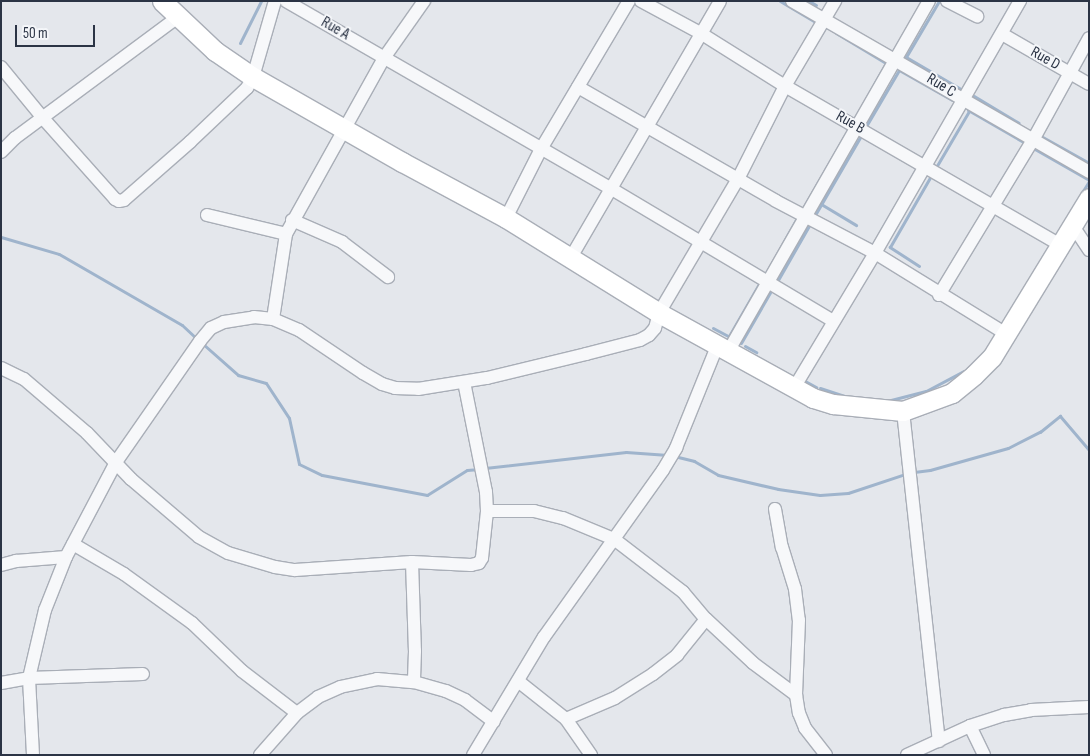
<!DOCTYPE html>
<html>
<head>
<meta charset="utf-8">
<style>
  body { margin:0 }
  #map { position:relative; width:1090px; height:756px; overflow:hidden; background:#e4e7ec; font-family:"Sofia Sans Condensed",sans-serif }
  div>[style] { position:absolute }
  [style*='--x'] { left:calc(var(--x)*1px); top:calc(var(--y)*1px); width:calc(var(--w)*1px); rotate:calc(var(--a)*1deg) }
  .stream>* { height:3px; margin:-1.5px; padding:0 1.5px; transform-origin:1.5px; border-radius:1.5px; background:#9fb4cc }
  .roads { filter:drop-shadow(1px 0 #a9aeb7) drop-shadow(-1px 0 #a9aeb7) drop-shadow(0 1px #a9aeb7) drop-shadow(0 -1px #a9aeb7) }
  .minor>* { height:12px; margin:-6px; padding:0 6px; transform-origin:6px; border-radius:6px; background:#f7f8fa }
  .secondary>* { height:19px; margin:-9.5px; padding:0 9.5px; transform-origin:9.5px; border-radius:9.5px; background:#fff }
  span { translate:-50% -50%; white-space:nowrap; text-align:center; line-height:1.15; -webkit-text-stroke:4px #f4f6f9; paint-order:stroke }
  .street-label { font-size:16px; color:#2b3445 }
  .frame { position:absolute; inset:0; border:2px solid #2b3445; pointer-events:none }
  .scale { position:absolute; left:15px; top:25px; width:80px; height:22px; box-sizing:border-box; border:2px solid #2b3445; border-top:0; padding-left:6px; font-size:15px; line-height:18px; white-space:nowrap; color:#2b3445; -webkit-text-stroke:4px #f4f6f9; paint-order:stroke }
</style>
</head>
<body>
<div id="map">
  <div class="stream">
    <i style="--x:780;--y:1;--w:43;--a:30.7"></i>
    <i style="--x:809;--y:1;--w:8;--a:30"></i>
    <i style="--x:836;--y:33;--w:58;--a:31"></i>
    <i style="--x:240;--y:43;--w:47;--a:-63.4"></i>
    <i style="--x:906;--y:57;--w:67;--a:30.4"></i>
    <i style="--x:906;--y:57;--w:65;--a:-59.5"></i>
    <i style="--x:792;--y:62;--w:15;--a:-58"></i>
    <i style="--x:899;--y:70;--w:61;--a:29.5"></i>
    <i style="--x:974;--y:96;--w:52;--a:31"></i>
    <i style="--x:968;--y:110;--w:68;--a:30"></i>
    <i style="--x:853;--y:122;--w:68;--a:-60.8"></i>
    <i style="--x:865;--y:128;--w:67;--a:-59.6"></i>
    <i style="--x:1039;--y:135;--w:57;--a:29.2"></i>
    <i style="--x:1033;--y:148;--w:64;--a:29.7"></i>
    <i style="--x:1012;--y:164;--w:13;--a:-58"></i>
    <i style="--x:935;--y:169;--w:67;--a:-59.6"></i>
    <i style="--x:1081;--y:194;--w:15;--a:-58"></i>
    <i style="--x:821;--y:204;--w:41;--a:31"></i>
    <i style="--x:802;--y:210;--w:84;--a:-60.1"></i>
    <i style="--x:815;--y:215;--w:94;--a:-59.9"></i>
    <i style="--x:1;--y:237;--w:60;--a:16.3"></i>
    <i style="--x:59;--y:254;--w:142;--a:30"></i>
    <i style="--x:182;--y:325;--w:22;--a:43"></i>
    <i style="--x:919;--y:266;--w:35;--a:-147"></i>
    <i style="--x:890;--y:247;--w:84;--a:-60.1"></i>
    <i style="--x:769;--y:268;--w:57;--a:-60.8"></i>
    <i style="--x:778;--y:280;--w:64;--a:-60.3"></i>
    <i style="--x:713;--y:328;--w:17;--a:28"></i>
    <i style="--x:729;--y:336;--w:62;--a:-60.1"></i>
    <i style="--x:741;--y:343;--w:62;--a:-60.1"></i>
    <i style="--x:203;--y:344;--w:47;--a:41.5"></i>
    <i style="--x:238;--y:375;--w:29;--a:16"></i>
    <i style="--x:266;--y:383;--w:42;--a:56.7"></i>
    <i style="--x:289;--y:418;--w:47;--a:77.7"></i>
    <i style="--x:299;--y:464;--w:25;--a:26"></i>
    <i style="--x:322;--y:475;--w:107;--a:10.8"></i>
    <i style="--x:427;--y:495;--w:47;--a:-32"></i>
    <i style="--x:467;--y:470;--w:12;--a:-5"></i>
    <i style="--x:745;--y:346;--w:13;--a:29"></i>
    <i style="--x:805;--y:381;--w:13;--a:29"></i>
    <i style="--x:820;--y:388;--w:28;--a:18"></i>
    <i style="--x:887;--y:401;--w:40;--a:-14.4"></i>
    <i style="--x:926;--y:391;--w:43;--a:-27.8"></i>
    <i style="--x:674;--y:456;--w:21;--a:14"></i>
    <i style="--x:694;--y:461;--w:28;--a:30"></i>
    <i style="--x:718;--y:475;--w:62;--a:13.1"></i>
    <i style="--x:778;--y:489;--w:42;--a:8.1"></i>
    <i style="--x:820;--y:495;--w:28;--a:-4"></i>
    <i style="--x:848;--y:493;--w:63;--a:-18.4"></i>
    <i style="--x:485;--y:468;--w:142;--a:-6.5"></i>
    <i style="--x:626;--y:452;--w:42;--a:4.1"></i>
    <i style="--x:914;--y:472;--w:16;--a:-7"></i>
    <i style="--x:930;--y:470;--w:81;--a:-15.8"></i>
    <i style="--x:1008;--y:448;--w:36;--a:-27"></i>
    <i style="--x:1040;--y:432;--w:26;--a:-39"></i>
    <i style="--x:1060;--y:416;--w:45;--a:49.5"></i>
  </div>
  <div class="roads">
    <div class="minor">
      <i style="--x:286;--y:1;--w:374;--a:30"></i>
      <i style="--x:610;--y:188;--w:260;--a:30.8"></i>
      <i style="--x:641;--y:1;--w:69;--a:28.4"></i>
      <i style="--x:702;--y:34;--w:98;--a:32.1"></i>
      <i style="--x:785;--y:86;--w:318;--a:30"></i>
      <i style="--x:792;--y:1;--w:343;--a:29.9"></i>
      <i style="--x:947;--y:1;--w:34;--a:27"></i>
      <i style="--x:1002;--y:34;--w:100;--a:29.9"></i>
      <i style="--x:1;--y:67;--w:65;--a:50.6"></i>
      <i style="--x:42;--y:117;--w:110;--a:48.3"></i>
      <i style="--x:115;--y:199;--w:4;--a:27"></i>
      <i style="--x:119;--y:201;--w:5;--a:-11"></i>
      <i style="--x:124;--y:200;--w:88;--a:-41.3"></i>
      <i style="--x:190;--y:142;--w:79;--a:-43.5"></i>
      <i style="--x:247;--y:88;--w:13;--a:-61"></i>
      <i style="--x:253;--y:77;--w:79;--a:-73.9"></i>
      <i style="--x:578;--y:87;--w:228;--a:29.9"></i>
      <i style="--x:776;--y:201;--w:112;--a:27.7"></i>
      <i style="--x:875;--y:253;--w:154;--a:31.7"></i>
      <i style="--x:1;--y:152;--w:20;--a:-45"></i>
      <i style="--x:15;--y:138;--w:203;--a:-36.6"></i>
      <i style="--x:207;--y:215;--w:81;--a:13.5"></i>
      <i style="--x:506;--y:218;--w:77;--a:-63.1"></i>
      <i style="--x:541;--y:149;--w:172;--a:-59.3"></i>
      <i style="--x:292;--y:220;--w:55;--a:23.7"></i>
      <i style="--x:342;--y:242;--w:58;--a:37.3"></i>
      <i style="--x:1073;--y:226;--w:29;--a:56"></i>
      <i style="--x:570;--y:259;--w:298;--a:-59.8"></i>
      <i style="--x:939;--y:295;--w:181;--a:-58.8"></i>
      <i style="--x:1033;--y:140;--w:116;--a:-61.2"></i>
      <i style="--x:273;--y:319;--w:86;--a:-81.3"></i>
      <i style="--x:286;--y:234;--w:201;--a:-60.9"></i>
      <i style="--x:384;--y:58;--w:70;--a:-54.9"></i>
      <i style="--x:729;--y:350;--w:402;--a:-60.2"></i>
      <i style="--x:1;--y:368;--w:25;--a:26"></i>
      <i style="--x:24;--y:379;--w:83;--a:40.6"></i>
      <i style="--x:87;--y:433;--w:64;--a:46.3"></i>
      <i style="--x:131;--y:479;--w:89;--a:40.5"></i>
      <i style="--x:199;--y:537;--w:33;--a:29"></i>
      <i style="--x:228;--y:553;--w:49;--a:16.6"></i>
      <i style="--x:275;--y:567;--w:20;--a:9"></i>
      <i style="--x:295;--y:570;--w:117;--a:-3.9"></i>
      <i style="--x:412;--y:562;--w:59;--a:2.9"></i>
      <i style="--x:471;--y:565;--w:8;--a:-14"></i>
      <i style="--x:479;--y:563;--w:6;--a:-59"></i>
      <i style="--x:482;--y:558;--w:47;--a:-83.9"></i>
      <i style="--x:487;--y:511;--w:19;--a:-93"></i>
      <i style="--x:486;--y:492;--w:112;--a:-101.3"></i>
      <i style="--x:794;--y:388;--w:157;--a:-59"></i>
      <i style="--x:875;--y:253;--w:291;--a:-60.1"></i>
      <i style="--x:903;--y:411;--w:332;--a:83.8"></i>
      <i style="--x:775;--y:509;--w:39;--a:80"></i>
      <i style="--x:782;--y:547;--w:44;--a:72.8"></i>
      <i style="--x:795;--y:589;--w:31;--a:83"></i>
      <i style="--x:799;--y:620;--w:75;--a:92.3"></i>
      <i style="--x:796;--y:695;--w:18;--a:81"></i>
      <i style="--x:799;--y:713;--w:16;--a:68"></i>
      <i style="--x:805;--y:728;--w:34;--a:52"></i>
      <i style="--x:487;--y:511;--w:47;--a:0"></i>
      <i style="--x:534;--y:511;--w:30;--a:14"></i>
      <i style="--x:563;--y:518;--w:55;--a:22.4"></i>
      <i style="--x:614;--y:539;--w:87;--a:37.5"></i>
      <i style="--x:683;--y:592;--w:35;--a:50"></i>
      <i style="--x:706;--y:619;--w:64;--a:43.1"></i>
      <i style="--x:753;--y:663;--w:54;--a:36.7"></i>
      <i style="--x:73;--y:544;--w:59;--a:30.5"></i>
      <i style="--x:124;--y:574;--w:84;--a:35.8"></i>
      <i style="--x:192;--y:623;--w:69;--a:43.8"></i>
      <i style="--x:242;--y:671;--w:69;--a:37.4"></i>
      <i style="--x:412;--y:562;--w:89;--a:88.1"></i>
      <i style="--x:415;--y:651;--w:31;--a:92"></i>
      <i style="--x:1;--y:565;--w:16;--a:-15"></i>
      <i style="--x:16;--y:561;--w:50;--a:-4.6"></i>
      <i style="--x:518;--y:681;--w:61;--a:38.4"></i>
      <i style="--x:566;--y:719;--w:44;--a:55.2"></i>
      <i style="--x:1;--y:683;--w:28;--a:-10"></i>
      <i style="--x:29;--y:678;--w:114;--a:-2"></i>
      <i style="--x:566;--y:719;--w:53;--a:-23.2"></i>
      <i style="--x:615;--y:698;--w:45;--a:-32.3"></i>
      <i style="--x:653;--y:674;--w:31;--a:-38"></i>
      <i style="--x:677;--y:655;--w:46;--a:-51.1"></i>
      <i style="--x:970;--y:726;--w:32;--a:64"></i>
      <i style="--x:33;--y:755;--w:77;--a:-93"></i>
      <i style="--x:29;--y:678;--w:70;--a:-76.8"></i>
      <i style="--x:45;--y:610;--w:57;--a:-68.4"></i>
      <i style="--x:66;--y:557;--w:107;--a:-62.2"></i>
      <i style="--x:116;--y:462;--w:147;--a:-55.2"></i>
      <i style="--x:200;--y:341;--w:17;--a:-50"></i>
      <i style="--x:211;--y:328;--w:14;--a:-25"></i>
      <i style="--x:224;--y:322;--w:30;--a:-9"></i>
      <i style="--x:254;--y:317;--w:19;--a:6"></i>
      <i style="--x:273;--y:319;--w:28;--a:23"></i>
      <i style="--x:299;--y:330;--w:77;--a:33.9"></i>
      <i style="--x:363;--y:373;--w:22;--a:30"></i>
      <i style="--x:382;--y:384;--w:14;--a:17"></i>
      <i style="--x:395;--y:388;--w:23;--a:2"></i>
      <i style="--x:418;--y:389;--w:70;--a:-9.1"></i>
      <i style="--x:487;--y:378;--w:102;--a:-13.6"></i>
      <i style="--x:586;--y:354;--w:56;--a:-14.5"></i>
      <i style="--x:640;--y:340;--w:10;--a:-29"></i>
      <i style="--x:649;--y:335;--w:9;--a:-49"></i>
      <i style="--x:655;--y:328;--w:16;--a:-75"></i>
      <i style="--x:659;--y:313;--w:156;--a:-59.5"></i>
      <i style="--x:738;--y:179;--w:104;--a:-63.2"></i>
      <i style="--x:785;--y:86;--w:99;--a:-59.5"></i>
      <i style="--x:260;--y:755;--w:56;--a:-48.6"></i>
      <i style="--x:297;--y:713;--w:26;--a:-37"></i>
      <i style="--x:318;--y:697;--w:24;--a:-24"></i>
      <i style="--x:340;--y:687;--w:38;--a:-12"></i>
      <i style="--x:377;--y:679;--w:37;--a:5"></i>
      <i style="--x:414;--y:682;--w:33;--a:16"></i>
      <i style="--x:446;--y:691;--w:21;--a:25"></i>
      <i style="--x:465;--y:700;--w:36;--a:37"></i>
      <i style="--x:473;--y:755;--w:138;--a:-59"></i>
      <i style="--x:544;--y:637;--w:205;--a:-54.5"></i>
      <i style="--x:663;--y:470;--w:26;--a:-59"></i>
      <i style="--x:676;--y:448;--w:112;--a:-68"></i>
      <i style="--x:907;--y:755;--w:69;--a:-24.7"></i>
      <i style="--x:970;--y:726;--w:36;--a:-18"></i>
      <i style="--x:1004;--y:715;--w:27;--a:-10"></i>
      <i style="--x:1031;--y:710;--w:58;--a:-3"></i>
    </div>
    <div class="secondary">
      <i style="--x:162;--y:1;--w:73;--a:43.3"></i>
      <i style="--x:215;--y:51;--w:46;--a:34.4"></i>
      <i style="--x:253;--y:77;--w:172;--a:29.7"></i>
      <i style="--x:402;--y:162;--w:118;--a:28.3"></i>
      <i style="--x:506;--y:218;--w:180;--a:31.8"></i>
      <i style="--x:659;--y:313;--w:176;--a:28.9"></i>
      <i style="--x:813;--y:398;--w:21;--a:17"></i>
      <i style="--x:833;--y:404;--w:70;--a:5.7"></i>
      <i style="--x:903;--y:411;--w:52;--a:-20.2"></i>
      <i style="--x:952;--y:393;--w:28;--a:-39"></i>
      <i style="--x:974;--y:375;--w:25;--a:-45"></i>
      <i style="--x:992;--y:357;--w:186;--a:-58.6"></i>
    </div>
  </div>
  <div class="street-label">
    <span style="left:335px;top:29px;rotate:30deg">Rue A</span>
    <span style="left:1045px;top:59px;rotate:29deg">Rue D</span>
    <span style="left:941px;top:86px;rotate:31deg">Rue C</span>
    <span style="left:850px;top:123px;rotate:29deg">Rue B</span>
  </div>
  <div class="frame"></div>
  <div class="scale">50 m</div>
</div>
</body>
</html>
